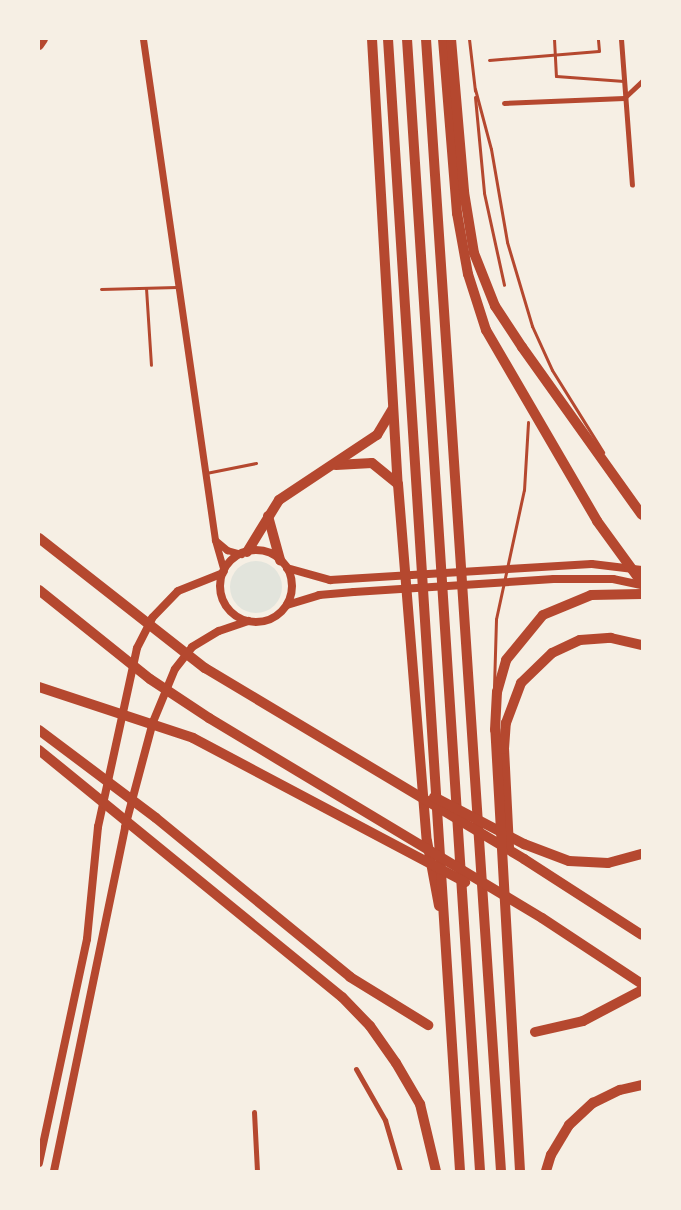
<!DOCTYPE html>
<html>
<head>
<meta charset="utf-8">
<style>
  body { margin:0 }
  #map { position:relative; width:681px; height:1210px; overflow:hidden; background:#f6efe4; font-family:"Space Grotesk",sans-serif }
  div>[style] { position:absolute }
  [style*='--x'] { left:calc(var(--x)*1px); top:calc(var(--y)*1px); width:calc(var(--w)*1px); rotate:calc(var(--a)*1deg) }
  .green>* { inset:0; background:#e2e4dc }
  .round { border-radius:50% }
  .service>* { height:3px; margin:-1.5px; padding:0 1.5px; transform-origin:1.5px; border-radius:1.5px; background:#b5482f }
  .minor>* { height:5px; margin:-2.5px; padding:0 2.5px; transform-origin:2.5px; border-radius:2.5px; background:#b5482f }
  .tertiary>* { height:7px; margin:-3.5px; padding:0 3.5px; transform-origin:3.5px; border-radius:3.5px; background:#b5482f }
  .secondary>* { height:8px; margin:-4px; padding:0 4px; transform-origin:4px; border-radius:4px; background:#b5482f }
  .secondary>.ring { margin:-4px; padding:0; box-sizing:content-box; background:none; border:8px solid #b5482f; border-radius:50% }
  .motorway>* { height:10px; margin:-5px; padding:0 5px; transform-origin:5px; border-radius:5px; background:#b5482f }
  span { translate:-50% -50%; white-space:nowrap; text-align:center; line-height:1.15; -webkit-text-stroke:4.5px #f6efe4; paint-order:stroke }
  .frame { position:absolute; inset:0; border:40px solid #f6efe4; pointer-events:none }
</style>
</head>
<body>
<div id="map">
  <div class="green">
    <i class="round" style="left:230px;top:561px;width:52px;height:52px"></i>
  </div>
  <div class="service">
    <i style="--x:469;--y:39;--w:52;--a:83.4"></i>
    <i style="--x:554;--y:39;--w:37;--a:87"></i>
    <i style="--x:556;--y:76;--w:68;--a:4.2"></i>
    <i style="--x:489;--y:60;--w:110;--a:-4.7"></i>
    <i style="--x:599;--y:51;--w:12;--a:-95"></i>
    <i style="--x:475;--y:89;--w:62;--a:75.1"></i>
    <i style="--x:491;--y:149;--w:94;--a:80.2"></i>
    <i style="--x:507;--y:242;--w:88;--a:73.4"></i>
    <i style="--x:532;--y:326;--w:48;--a:65.6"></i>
    <i style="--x:552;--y:370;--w:97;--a:58.1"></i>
    <i style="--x:475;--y:97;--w:96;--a:84.6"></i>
    <i style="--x:484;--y:193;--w:94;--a:77.7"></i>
    <i style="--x:146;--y:288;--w:77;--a:86.3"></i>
    <i style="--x:101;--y:289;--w:76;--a:-1.5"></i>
    <i style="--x:206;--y:473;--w:51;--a:-11.3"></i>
    <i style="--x:494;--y:687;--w:68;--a:-88.3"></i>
    <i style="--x:496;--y:619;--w:132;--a:-77.8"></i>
    <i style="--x:524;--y:490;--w:68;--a:-86.6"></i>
  </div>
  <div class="minor">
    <i style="--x:621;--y:39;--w:146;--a:85.7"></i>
    <i style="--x:504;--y:103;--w:120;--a:-2.4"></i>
    <i style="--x:624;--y:98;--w:25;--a:-43"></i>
    <i style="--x:356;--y:1069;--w:59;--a:60.4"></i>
    <i style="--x:385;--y:1120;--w:53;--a:73.6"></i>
    <i style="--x:254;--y:1112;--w:59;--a:87.1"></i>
  </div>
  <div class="tertiary">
    <i style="--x:143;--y:39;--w:506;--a:81.82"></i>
    <i style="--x:215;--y:540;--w:32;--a:74"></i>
    <i style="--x:215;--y:540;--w:16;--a:40"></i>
    <i style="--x:227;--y:550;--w:15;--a:16"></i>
  </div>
  <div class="secondary">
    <i class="ring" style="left:220px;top:550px;width:64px;height:64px"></i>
    <i style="--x:287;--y:568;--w:45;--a:15.6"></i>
    <i style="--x:330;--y:580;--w:262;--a:-3.5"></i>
    <i style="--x:592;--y:564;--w:50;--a:6.8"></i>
    <i style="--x:287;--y:605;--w:34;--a:-17"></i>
    <i style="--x:319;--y:595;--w:35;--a:-5"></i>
    <i style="--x:354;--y:592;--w:200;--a:-3.7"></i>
    <i style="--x:554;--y:579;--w:59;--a:0"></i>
    <i style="--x:613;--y:579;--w:30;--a:12"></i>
    <i style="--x:39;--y:1163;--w:229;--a:-77.9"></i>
    <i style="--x:87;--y:939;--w:113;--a:-84.4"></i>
    <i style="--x:98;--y:827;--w:183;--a:-77.7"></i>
    <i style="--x:137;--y:648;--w:34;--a:-63"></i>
    <i style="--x:152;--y:618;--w:37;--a:-46"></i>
    <i style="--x:178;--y:591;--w:48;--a:-21.8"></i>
    <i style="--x:54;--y:1171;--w:351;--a:-78.3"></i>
    <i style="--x:125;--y:827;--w:109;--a:-75.1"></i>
    <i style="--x:153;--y:722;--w:57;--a:-67.5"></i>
    <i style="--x:175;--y:669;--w:28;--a:-52"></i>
    <i style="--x:192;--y:647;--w:31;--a:-31"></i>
    <i style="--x:219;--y:631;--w:31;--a:-19"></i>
  </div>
  <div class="motorway">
    <i style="--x:372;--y:39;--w:446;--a:86.7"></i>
    <i style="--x:398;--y:484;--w:358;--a:85.4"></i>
    <i style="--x:427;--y:841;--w:66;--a:79.5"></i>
    <i style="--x:388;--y:39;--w:1134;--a:86.36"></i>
    <i style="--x:407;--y:39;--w:1134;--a:86.31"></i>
    <i style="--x:426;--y:39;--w:1134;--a:86.21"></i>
    <i style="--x:443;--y:39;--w:175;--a:85.4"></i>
    <i style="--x:457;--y:213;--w:62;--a:79.8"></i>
    <i style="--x:468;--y:274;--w:59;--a:72.2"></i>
    <i style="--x:486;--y:330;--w:221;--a:59.8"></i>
    <i style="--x:597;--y:521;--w:77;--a:54"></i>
    <i style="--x:451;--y:39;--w:154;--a:85.1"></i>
    <i style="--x:464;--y:192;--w:62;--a:80.7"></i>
    <i style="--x:474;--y:253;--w:57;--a:68.4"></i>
    <i style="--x:495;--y:306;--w:49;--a:56.6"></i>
    <i style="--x:522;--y:347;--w:206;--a:54.5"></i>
    <i style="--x:39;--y:45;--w:7;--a:-56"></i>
    <i style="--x:336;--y:465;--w:36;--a:-3"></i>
    <i style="--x:372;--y:463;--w:33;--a:39"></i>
    <i style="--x:268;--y:516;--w:46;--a:74.7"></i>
    <i style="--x:39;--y:538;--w:211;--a:38.1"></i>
    <i style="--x:205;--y:668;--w:372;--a:30.9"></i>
    <i style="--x:524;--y:859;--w:140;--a:32.8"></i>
    <i style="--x:247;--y:552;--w:61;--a:-58.4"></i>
    <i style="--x:279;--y:500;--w:118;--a:-33.6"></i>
    <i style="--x:377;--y:435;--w:29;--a:-59"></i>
    <i style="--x:39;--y:590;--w:142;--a:38.7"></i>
    <i style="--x:150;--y:679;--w:71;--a:33.5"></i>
    <i style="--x:209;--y:718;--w:388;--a:31"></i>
    <i style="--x:542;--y:918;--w:120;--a:33.4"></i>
    <i style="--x:39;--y:687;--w:162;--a:18.3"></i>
    <i style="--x:193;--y:738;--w:308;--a:27.9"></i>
    <i style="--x:39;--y:730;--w:146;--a:36.9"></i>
    <i style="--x:156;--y:818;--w:251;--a:39.3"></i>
    <i style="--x:350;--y:977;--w:92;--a:31.6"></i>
    <i style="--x:39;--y:750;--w:391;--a:39.2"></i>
    <i style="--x:342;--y:997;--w:40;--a:46"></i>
    <i style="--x:370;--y:1026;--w:45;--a:54.9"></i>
    <i style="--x:396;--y:1063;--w:48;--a:59.7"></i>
    <i style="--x:420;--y:1104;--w:69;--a:76.6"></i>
    <i style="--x:434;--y:797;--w:102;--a:27.6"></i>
    <i style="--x:524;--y:844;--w:48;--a:20.7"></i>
    <i style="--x:569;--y:861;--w:39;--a:3"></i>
    <i style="--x:608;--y:863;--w:35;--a:-15"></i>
    <i style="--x:509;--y:847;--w:98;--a:-92.9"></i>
    <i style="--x:504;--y:749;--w:26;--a:-86"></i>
    <i style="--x:506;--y:723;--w:43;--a:-69.4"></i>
    <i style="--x:521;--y:683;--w:43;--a:-44.1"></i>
    <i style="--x:552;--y:653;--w:31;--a:-25"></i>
    <i style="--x:580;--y:640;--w:31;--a:-4"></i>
    <i style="--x:611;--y:638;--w:32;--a:13"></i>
    <i style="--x:535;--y:1032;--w:49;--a:-12.9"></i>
    <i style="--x:583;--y:1021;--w:67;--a:-27.7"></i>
    <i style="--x:520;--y:1171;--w:442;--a:-93.2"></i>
    <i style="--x:495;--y:730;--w:38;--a:-87"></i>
    <i style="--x:497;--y:692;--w:33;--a:-74"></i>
    <i style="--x:506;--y:660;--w:58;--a:-50.6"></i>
    <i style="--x:543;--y:615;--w:52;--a:-22.6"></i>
    <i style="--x:591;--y:595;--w:51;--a:-1.1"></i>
    <i style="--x:546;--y:1171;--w:17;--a:-73"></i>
    <i style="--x:551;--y:1155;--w:35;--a:-59"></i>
    <i style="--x:569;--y:1125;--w:33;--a:-43"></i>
    <i style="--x:593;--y:1103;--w:30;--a:-26"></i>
    <i style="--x:620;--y:1090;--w:23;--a:-13"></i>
  </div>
  <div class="frame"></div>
</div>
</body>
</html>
